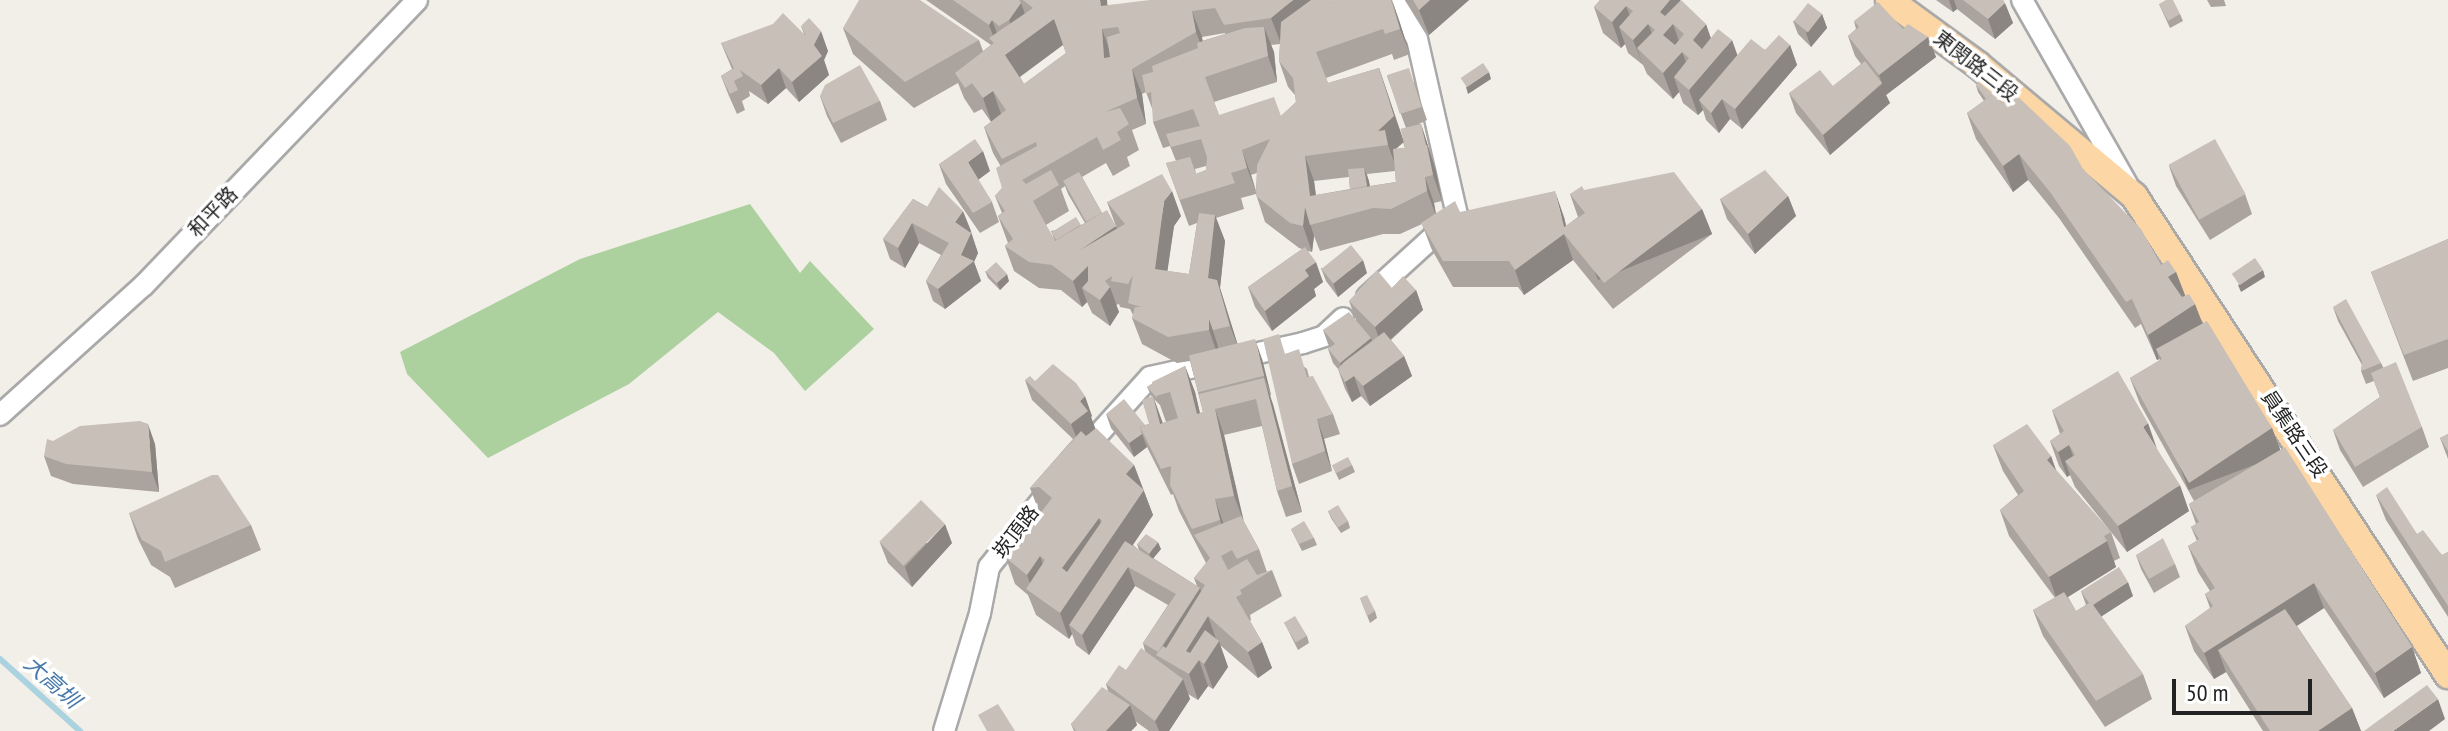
<!DOCTYPE html>
<html>
<head>
<meta charset="utf-8">
<style>
  body { margin:0 }
  #map { position:relative; width:2448px; height:731px; overflow:hidden; background:#f2efe9; font-family:"PT Sans Narrow","Noto Sans TC",sans-serif }
  div>[style] { position:absolute }
  [style*='--x'] { left:calc(var(--x)*1px); top:calc(var(--y)*1px); width:calc(var(--w)*1px); rotate:calc(var(--a)*1deg) }
  .forest>* { inset:0; background:#add19e }
  .stream>* { height:6px; margin:-3px; padding:0 3px; transform-origin:3px; border-radius:3px; background:#aad3df }
  .roads { filter:drop-shadow(2px 0 #a9a9a9) drop-shadow(-2px 0 #a9a9a9) drop-shadow(0 2px #a9a9a9) drop-shadow(0 -2px #a9a9a9) }
  .minor>* { height:20px; margin:-10px; padding:0 10px; transform-origin:10px; border-radius:10px; background:#fff }
  .major>* { height:26px; margin:-13px; padding:0 13px; transform-origin:13px; border-radius:13px; background:#fcd6a4 }
  .wall>* { inset:0; background:#aba49e }
  .shaded-wall>* { inset:0; background:#8b8681; transform-origin:0 0 }
  .building>* { inset:0; background:#c7bfb8; transform-origin:0 0 }
  span { translate:-50% -50%; white-space:nowrap; text-align:center; line-height:1.15; -webkit-text-stroke:7px #fff; paint-order:stroke }
  .street-label { font-size:20px; color:#222 }
  .water-label { font-size:22px; color:#4a7aab; font-style:italic }
  .scale { position:absolute; left:2172px; top:679px; width:140px; height:36px; box-sizing:border-box; border:4px solid #222; border-top:0; padding-left:10px; font-size:24px; line-height:28px; white-space:nowrap; color:#222; -webkit-text-stroke:6px #fff; paint-order:stroke }
</style>
</head>
<body>
<div id="map">
  <div class="forest">
    <i style="clip-path:polygon(750px 204px,800px 273px,810px 261px,874px 329px,805px 391px,774px 353px,718px 312px,629px 384px,488px 458px,407px 374px,400px 352px,580px 259px)"></i>
  </div>
  <div class="stream">
    <i style="--x:0;--y:659;--w:108;--a:42"></i>
  </div>
  <div class="roads">
    <div class="minor">
      <i style="--x:2022;--y:0;--w:212;--a:60.3"></i>
      <i style="--x:1367;--y:297;--w:122;--a:-42.3"></i>
      <i style="--x:1457;--y:215;--w:180;--a:-102.8"></i>
      <i style="--x:1417;--y:39;--w:46;--a:-121.6"></i>
      <i style="--x:0;--y:415;--w:193;--a:-42.1"></i>
      <i style="--x:143;--y:286;--w:396;--a:-46.2"></i>
      <i style="--x:1084;--y:450;--w:98;--a:-47.9"></i>
      <i style="--x:1150;--y:377;--w:157;--a:-12.5"></i>
      <i style="--x:1303;--y:343;--w:22;--a:-18"></i>
      <i style="--x:1324;--y:336;--w:26;--a:-43"></i>
      <i style="--x:944;--y:731;--w:123;--a:-73"></i>
      <i style="--x:980;--y:613;--w:47;--a:-78.9"></i>
      <i style="--x:989;--y:567;--w:102;--a:-51.8"></i>
    </div>
    <div class="major">
      <i style="--x:1889;--y:0;--w:110;--a:36.1"></i>
      <i style="--x:1978;--y:65;--w:204;--a:40"></i>
      <i style="--x:2134;--y:196;--w:573;--a:56.75"></i>
    </div>
  </div>
  <div class="wall">
    <i style="clip-path:polygon(evenodd,926px 0,1107px 0,1107px 5px,1392px 0,1410px 54px,1394px 60px,1392px 54px,1326px 78px,1328px 83px,1379px 68px,1403px 140px,1406px 128px,1387px 76px,1414px 82px,1427px 120px,1419px 124px,1421px 124px,1436px 171px,1442px 201px,1434px 203px,1436px 213px,1460px 212px,1564px 217px,1566px 226px,1578px 217px,1570px 194px,1584px 190px,1702px 209px,1712px 234px,1613px 309px,1573px 260px,1524px 295px,1518px 287px,1453px 287px,1431px 248px,1422px 224px,1400px 234px,1383px 234px,1320px 251px,1314px 236px,1312px 252px,1308px 251px,1323px 282px,1314px 289px,1316px 296px,1272px 331px,1255px 307px,1248px 287px,1302px 249px,1299px 248px,1265px 222px,1256px 194px,1241px 198px,1244px 209px,1216px 218px,1225px 241px,1220px 288px,1237px 343px,1262px 359px,1271px 395px,1270px 396px,1302px 512px,1286px 517px,1277px 491px,1262px 426px,1224px 435px,1243px 520px,1259px 549px,1267px 572px,1272px 570px,1282px 596px,1250px 615px,1251px 620px,1250px 621px,1262px 642px,1272px 668px,1258px 678px,1220px 645px,1228px 667px,1213px 689px,1208px 686px,1198px 700px,1188px 694px,1190px 699px,1169px 731px,1149px 731px,1135px 721px,1137px 725px,1131px 731px,1074px 731px,1071px 724px,1108px 691px,1106px 684px,1126px 670px,1145px 651px,1143px 643px,1168px 605px,1135px 586px,1089px 655px,1076px 645px,1072px 634px,1069px 639px,1036px 615px,1028px 595px,1015px 584px,1006px 558px,1040px 514px,1030px 488px,1073px 439px,1032px 400px,1025px 380px,1035px 381px,1092px 416px,1091px 417px,1095px 429px,1134px 465px,1153px 515px,1133px 545px,1139px 550px,1137px 544px,1161px 549px,1153px 558px,1197px 586px,1194px 578px,1206px 563px,1179px 511px,1173px 494px,1171px 495px,1147px 447px,1134px 457px,1111px 428px,1106px 414px,1145px 425px,1149px 424px,1152px 397px,1147px 387px,1161px 378px,1185px 366px,1195px 392px,1200px 413px,1203px 412px,1190px 361px,1177px 363px,1142px 344px,1132px 318px,1133px 315px,1130px 309px,1120px 307px,1119px 304px,1116px 305px,1119px 312px,1110px 326px,1092px 313px,1087px 302px,1082px 307px,1061px 290px,1039px 288px,1014px 271px,1005px 246px,1008px 243px,998px 216px,1002px 213px,995px 196px,1002px 188px,1000px 165px,993px 153px,984px 127px,991px 122px,982px 109px,974px 113px,964px 98px,958px 83px,914px 108px,853px 54px,843px 28px,979px 40px,983px 51px,991px 45px,926px 0,1225px 33px,1225px 34px,1202px 41px,1202px 37px,1225px 33px,926px 0,1280px 44px,1279px 61px,1288px 87px,1295px 95px,1296px 102px,1281px 116px,1219px 115px,1214px 102px,1277px 82px,1274px 52px,1271px 45px,1280px 44px,926px 0,1063px 45px,1066px 53px,1024px 84px,1020px 77px,1063px 45px,926px 0,1146px 92px,1153px 111px,1153px 122px,1163px 148px,1170px 146px,1176px 161px,1166px 163px,1189px 226px,1197px 223px,1189px 274px,1167px 271px,1174px 226px,1181px 216px,1107px 202px,1117px 229px,1102px 213px,1082px 177px,1106px 163px,1113px 176px,1130px 166px,1127px 157px,1139px 150px,1132px 130px,1146px 124px,1142px 94px,1146px 92px,926px 0,1403px 142px,1405px 148px,1396px 149px,1403px 142px,926px 0,1206px 166px,1206px 170px,1196px 174px,1195px 169px,1206px 166px,926px 0,1395px 171px,1396px 182px,1370px 186px,1367px 174px,1395px 171px,926px 0,1257px 173px,1256px 192px,1251px 175px,1257px 173px,926px 0,1349px 177px,1350px 189px,1316px 195px,1314px 181px,1349px 177px,926px 0,1065px 186px,1068px 194px,1085px 223px,1081px 225px,1051px 231px,1055px 241px,1046px 225px,1069px 211px,1061px 189px,1065px 186px,926px 0,1154px 399px,1160px 405px,1166px 422px,1174px 419px,1163px 423px,1154px 399px)"></i>
    <i style="clip-path:polygon(1405px 0,1469px 0,1429px 35px)"></i>
    <i style="clip-path:polygon(1600px 0,1680px 0,1711px 38px,1737px 55px,1790px 45px,1797px 65px,1742px 129px,1730px 119px,1719px 133px,1706px 120px,1703px 110px,1698px 115px,1683px 103px,1679px 92px,1673px 99px,1647px 74px,1643px 65px,1628px 53px,1625px 44px,1621px 48px,1603px 33px,1594px 7px)"></i>
    <i style="clip-path:polygon(1936px 0,2003px 0,2013px 23px,1995px 39px,1957px 9px,1953px 12px)"></i>
    <i style="clip-path:polygon(2207px 0,2224px 0,2226px 6px,2211px 7px)"></i>
    <i style="clip-path:polygon(2159px 4px,2180px 14px,2183px 21px,2170px 28px)"></i>
    <i style="clip-path:polygon(1822px 14px,1827px 28px,1811px 47px,1798px 34px,1793px 21px)"></i>
    <i style="clip-path:polygon(1854px 21px,1903px 29px,1928px 37px,1936px 57px,1886px 95px,1890px 103px,1830px 155px,1796px 113px,1789px 93px,1833px 86px,1861px 64px,1855px 56px,1848px 36px,1856px 29px)"></i>
    <i style="clip-path:polygon(801px 26px,828px 51px,824px 60px,829px 75px,799px 102px,786px 88px,768px 104px,749px 91px,750px 96px,742px 101px,745px 110px,737px 114px,729px 96px,721px 76px,732px 69px,721px 43px,804px 34px)"></i>
    <i style="clip-path:polygon(1976px 85px,1998px 98px,1999px 100px,2083px 169px,2161px 265px,2176px 272px,2185px 295px,2272px 428px,2280px 450px,2412px 647px,2421px 673px,2384px 698px,2324px 608px,2297px 626px,2352px 708px,2361px 731px,2263px 731px,2226px 672px,2214px 679px,2194px 651px,2185px 626px,2210px 608px,2205px 594px,2210px 591px,2198px 572px,2188px 546px,2197px 541px,2191px 527px,2196px 524px,2189px 504px,2194px 501px,2140px 404px,2130px 378px,2160px 360px,2159px 359px,2157px 360px,2141px 324px,2135px 328px,2059px 218px,2028px 180px,2013px 192px,1976px 139px,1967px 113px,1984px 101px,1978px 92px)"></i>
    <i style="clip-path:polygon(820px 96px,880px 101px,887px 120px,841px 143px,827px 116px)"></i>
    <i style="clip-path:polygon(939px 164px,990px 171px,978px 180px,992px 202px,999px 222px,980px 233px,946px 184px)"></i>
    <i style="clip-path:polygon(2169px 166px,2245px 194px,2252px 214px,2210px 240px,2176px 186px)"></i>
    <i style="clip-path:polygon(1788px 196px,1796px 216px,1755px 254px,1727px 219px,1720px 199px)"></i>
    <i style="clip-path:polygon(913px 199px,971px 231px,978px 253px,974px 262px,981px 281px,945px 309px,933px 301px,926px 281px,941px 255px,919px 243px,905px 268px,890px 259px,883px 239px)"></i>
    <i style="clip-path:polygon(2448px 239px,2448px 368px,2413px 381px,2371px 272px)"></i>
    <i style="clip-path:polygon(1321px 268px,1367px 273px,1338px 297px,1326px 281px)"></i>
    <i style="clip-path:polygon(985px 271px,1009px 281px,1000px 290px,988px 278px)"></i>
    <i style="clip-path:polygon(1392px 288px,1416px 290px,1423px 310px,1391px 340px,1404px 356px,1412px 376px,1370px 406px,1361px 396px,1352px 402px,1345px 389px,1338px 369px,1333px 363px,1328px 349px,1331px 347px,1328px 344px,1323px 330px,1356px 320px,1349px 301px)"></i>
    <i style="clip-path:polygon(2333px 307px,2381px 363px,2383px 367px,2422px 427px,2429px 447px,2363px 487px,2340px 450px,2333px 430px,2380px 397px,2374px 381px,2366px 384px,2361px 371px,2362px 365px,2338px 321px)"></i>
    <i style="clip-path:polygon(1286px 353px,1307px 369px,1309px 377px,1333px 414px,1340px 434px,1324px 439px,1332px 471px,1299px 484px,1292px 464px)"></i>
    <i style="clip-path:polygon(2052px 410px,2157px 449px,2189px 511px,2127px 552px,2075px 487px,2070px 475px,2067px 477px,2059px 466px,2050px 441px,2060px 434px)"></i>
    <i style="clip-path:polygon(2448px 434px,2448px 459px,2440px 438px)"></i>
    <i style="clip-path:polygon(53px 441px,155px 444px,159px 492px,73px 484px,51px 476px,44px 456px)"></i>
    <i style="clip-path:polygon(1993px 445px,2051px 456px,2056px 470px,2111px 532px,2120px 558px,2114px 561px,2116px 567px,2068px 597px,2076px 611px,2086px 605px,2081px 591px,2133px 596px,2101px 616px,2143px 674px,2152px 699px,2105px 727px,2043px 636px,2033px 610px,2055px 598px,2009px 536px,2000px 510px,2018px 495px,2003px 471px)"></i>
    <i style="clip-path:polygon(1332px 465px,1352px 465px,1355px 472px,1339px 480px)"></i>
    <i style="clip-path:polygon(2376px 495px,2417px 534px,2442px 555px,2448px 552px,2448px 617px,2386px 520px)"></i>
    <i style="clip-path:polygon(1328px 511px,1348px 521px,1350px 528px,1341px 533px,1331px 518px)"></i>
    <i style="clip-path:polygon(129px 513px,251px 525px,261px 550px,175px 588px,170px 577px,151px 565px,138px 539px)"></i>
    <i style="clip-path:polygon(1291px 529px,1314px 538px,1317px 545px,1302px 551px)"></i>
    <i style="clip-path:polygon(880px 543px,952px 543px,912px 587px,888px 563px)"></i>
    <i style="clip-path:polygon(2136px 555px,2175px 564px,2180px 577px,2154px 593px,2141px 569px)"></i>
    <i style="clip-path:polygon(1360px 598px,1375px 611px,1377px 618px,1370px 623px)"></i>
    <i style="clip-path:polygon(1284px 622px,1307px 636px,1309px 643px,1298px 650px)"></i>
  </div>
  <div class="shaded-wall">
    <i style="clip-path:polygon(1100px 0,1107px 0,1109px 28px,1101px 6px)"></i>
    <i style="clip-path:polygon(1293px 0,1333px 0,1281px 44px,1271px 18px)"></i>
    <i style="clip-path:polygon(1392px 0,1399px 20px,1410px 54px,1400px 29px)"></i>
    <i style="clip-path:polygon(1430px 0,1469px 0,1429px 35px,1419px 10px)"></i>
    <i style="clip-path:polygon(1670px 0,1680px 0,1686px 18px,1673px 24px,1682px 50px,1673px 61px,1663px 35px,1660px 12px)"></i>
    <i style="clip-path:polygon(1949px 0,1954px 0,1957px 9px,1953px 12px)"></i>
    <i style="clip-path:polygon(1021px 3px,1030px 28px,1054px 19px,1064px 44px,1014px 81px,1005px 55px,1018px 45px,1009px 20px)"></i>
    <i style="clip-path:polygon(2005px 3px,2013px 23px,1995px 39px,1988px 19px)"></i>
    <i style="clip-path:polygon(1626px 6px,1636px 31px,1619px 27px,1625px 44px,1621px 48px,1612px 22px)"></i>
    <i style="clip-path:polygon(1192px 11px,1202px 37px,1206px 58px,1196px 32px)"></i>
    <i style="clip-path:polygon(1822px 14px,1827px 28px,1811px 47px,1806px 33px)"></i>
    <i style="clip-path:polygon(992px 20px,1002px 46px,999px 51px,989px 25px)"></i>
    <i style="clip-path:polygon(1648px 24px,1658px 49px,1637px 48px,1643px 65px,1633px 40px)"></i>
    <i style="clip-path:polygon(1706px 24px,1715px 50px,1703px 66px,1693px 40px)"></i>
    <i style="clip-path:polygon(1264px 27px,1274px 52px,1277px 82px,1268px 56px)"></i>
    <i style="clip-path:polygon(1102px 29px,1111px 54px,1113px 84px,1104px 58px)"></i>
    <i style="clip-path:polygon(821px 31px,828px 51px,824px 60px,829px 75px,799px 102px,792px 82px)"></i>
    <i style="clip-path:polygon(1928px 37px,1936px 57px,1886px 95px,1890px 103px,1830px 155px,1823px 135px,1882px 84px,1879px 75px)"></i>
    <i style="clip-path:polygon(1732px 40px,1741px 65px,1699px 100px,1703px 110px,1698px 115px,1689px 90px)"></i>
    <i style="clip-path:polygon(1790px 45px,1797px 65px,1742px 129px,1735px 109px)"></i>
    <i style="clip-path:polygon(1682px 52px,1692px 77px,1674px 77px,1679px 92px,1673px 99px,1663px 73px)"></i>
    <i style="clip-path:polygon(779px 68px,786px 88px,768px 104px,761px 85px)"></i>
    <i style="clip-path:polygon(1379px 68px,1404px 142px,1393px 151px,1397px 170px,1388px 145px,1378px 131px)"></i>
    <i style="clip-path:polygon(1132px 69px,1142px 94px,1146px 124px,1137px 98px)"></i>
    <i style="clip-path:polygon(1489px 72px,1491px 79px,1468px 94px,1466px 87px)"></i>
    <i style="clip-path:polygon(993px 91px,1002px 117px,992px 124px,983px 98px)"></i>
    <i style="clip-path:polygon(1722px 99px,1730px 119px,1719px 133px,1711px 113px)"></i>
    <i style="clip-path:polygon(1421px 124px,1436px 171px,1442px 201px,1433px 175px)"></i>
    <i style="clip-path:polygon(1242px 150px,1251px 175px,1257px 194px,1247px 168px)"></i>
    <i style="clip-path:polygon(983px 151px,990px 171px,975px 182px,968px 162px)"></i>
    <i style="clip-path:polygon(2019px 154px,2028px 180px,2013px 192px,2003px 166px)"></i>
    <i style="clip-path:polygon(1305px 156px,1314px 181px,1319px 222px,1310px 196px)"></i>
    <i style="clip-path:polygon(1364px 168px,1369px 181px,1373px 208px,1368px 195px)"></i>
    <i style="clip-path:polygon(1425px 177px,1434px 203px,1436px 216px,1427px 191px)"></i>
    <i style="clip-path:polygon(1172px 191px,1181px 216px,1174px 226px,1164px 295px,1155px 269px,1164px 201px)"></i>
    <i style="clip-path:polygon(1555px 191px,1564px 217px,1570px 243px,1564px 227px)"></i>
    <i style="clip-path:polygon(1788px 196px,1796px 216px,1755px 254px,1748px 234px)"></i>
    <i style="clip-path:polygon(1305px 207px,1314px 236px,1312px 252px,1303px 226px)"></i>
    <i style="left:1702px;top:209px;width:27px;height:123px;rotate:68deg"></i>
    <i style="clip-path:polygon(963px 211px,971px 231px,963px 242px,955px 222px)"></i>
    <i style="clip-path:polygon(1215px 215px,1225px 241px,1220px 288px,1240px 352px,1230px 326px,1208px 278px)"></i>
    <i style="clip-path:polygon(912px 223px,919px 243px,905px 268px,898px 248px)"></i>
    <i style="clip-path:polygon(1116px 226px,1125px 252px,1098px 291px,1082px 288px,1087px 302px,1082px 307px,1073px 281px,1080px 250px)"></i>
    <i style="clip-path:polygon(971px 233px,978px 253px,974px 262px,981px 281px,945px 309px,938px 289px,961px 255px)"></i>
    <i style="clip-path:polygon(1564px 234px,1573px 260px,1524px 295px,1515px 270px)"></i>
    <i style="clip-path:polygon(1363px 260px,1367px 273px,1338px 297px,1333px 283px)"></i>
    <i style="clip-path:polygon(1316px 262px,1323px 282px,1314px 289px,1316px 296px,1272px 331px,1265px 311px,1305px 270px)"></i>
    <i style="clip-path:polygon(2263px 270px,2265px 277px,2241px 292px,2238px 285px)"></i>
    <i style="left:2176px;top:272px;width:28px;height:9px;rotate:69deg"></i>
    <i style="clip-path:polygon(1007px 274px,1009px 281px,1000px 290px,997px 283px)"></i>
    <i style="clip-path:polygon(1110px 287px,1119px 312px,1110px 326px,1100px 300px)"></i>
    <i style="clip-path:polygon(1416px 290px,1423px 310px,1382px 347px,1375px 327px)"></i>
    <i style="clip-path:polygon(2195px 304px,2205px 330px,2156px 349px,2159px 359px,2157px 360px,2148px 335px)"></i>
    <i style="clip-path:polygon(1209px 319px,1218px 346px,1218px 356px,1209px 330px)"></i>
    <i style="clip-path:polygon(1371px 338px,1376px 351px,1345px 377px,1340px 363px)"></i>
    <i style="clip-path:polygon(1255px 339px,1262px 359px,1271px 395px,1264px 376px)"></i>
    <i style="clip-path:polygon(1404px 356px,1412px 376px,1370px 406px,1363px 386px)"></i>
    <i style="clip-path:polygon(1185px 366px,1195px 392px,1206px 440px,1197px 414px)"></i>
    <i style="clip-path:polygon(1354px 376px,1361px 396px,1352px 402px,1345px 382px)"></i>
    <i style="clip-path:polygon(1264px 378px,1273px 404px,1302px 512px,1292px 486px)"></i>
    <i style="clip-path:polygon(1085px 396px,1092px 416px,1091px 417px,1096px 430px,1079px 444px,1071px 424px,1080px 401px)"></i>
    <i style="clip-path:polygon(1153px 396px,1162px 422px,1169px 450px,1160px 424px)"></i>
    <i style="clip-path:polygon(1215px 409px,1224px 435px,1244px 522px,1234px 496px)"></i>
    <i style="clip-path:polygon(1317px 419px,1324px 439px,1332px 471px,1325px 451px)"></i>
    <i style="clip-path:polygon(2148px 423px,2157px 449px,2143px 427px)"></i>
    <i style="clip-path:polygon(148px 424px,155px 444px,159px 492px,152px 472px)"></i>
    <i style="left:2272px;top:428px;width:28px;height:100px;rotate:69deg"></i>
    <i style="clip-path:polygon(1142px 434px,1147px 447px,1134px 457px,1129px 443px)"></i>
    <i style="clip-path:polygon(2069px 445px,2078px 470px,2065px 461px,2070px 475px,2067px 477px,2058px 452px)"></i>
    <i style="clip-path:polygon(2051px 456px,2060px 482px,2047px 460px)"></i>
    <i style="clip-path:polygon(1134px 465px,1153px 515px,1075px 630px,1069px 625px,1072px 634px,1069px 639px,1060px 613px,1071px 593px,1062px 568px,1099px 518px,1108px 543px,1126px 474px)"></i>
    <i style="clip-path:polygon(2180px 485px,2189px 511px,2127px 552px,2118px 526px)"></i>
    <i style="clip-path:polygon(1215px 499px,1224px 525px,1229px 545px,1220px 520px)"></i>
    <i style="clip-path:polygon(945px 524px,952px 543px,912px 587px,905px 567px)"></i>
    <i style="clip-path:polygon(2107px 541px,2116px 567px,2058px 603px,2049px 577px)"></i>
    <i style="clip-path:polygon(1158px 542px,1161px 549px,1152px 560px,1149px 554px)"></i>
    <i style="clip-path:polygon(1040px 556px,1049px 582px,1034px 594px,1027px 575px)"></i>
    <i style="clip-path:polygon(1128px 567px,1135px 586px,1089px 655px,1082px 635px)"></i>
    <i style="clip-path:polygon(2128px 582px,2133px 596px,2096px 620px,2091px 606px)"></i>
    <i style="clip-path:polygon(2314px 583px,2324px 608px,2230px 669px,2218px 650px,2226px 672px,2214px 679px,2204px 653px)"></i>
    <i style="clip-path:polygon(1200px 588px,1207px 608px,1161px 658px,1159px 652px)"></i>
    <i style="clip-path:polygon(1208px 616px,1217px 642px,1199px 660px,1208px 686px,1198px 700px,1189px 674px,1186px 651px)"></i>
    <i style="clip-path:polygon(1219px 641px,1228px 667px,1213px 689px,1204px 664px)"></i>
    <i style="clip-path:polygon(1262px 642px,1272px 668px,1258px 678px,1248px 652px)"></i>
    <i style="clip-path:polygon(2412px 647px,2421px 673px,2384px 698px,2375px 673px)"></i>
    <i style="clip-path:polygon(1183px 679px,1190px 699px,1169px 731px,1159px 731px,1155px 721px)"></i>
    <i style="clip-path:polygon(2438px 699px,2445px 719px,2429px 731px,2393px 731px)"></i>
    <i style="clip-path:polygon(1130px 705px,1137px 725px,1131px 731px,1106px 731px)"></i>
    <i style="clip-path:polygon(2352px 708px,2361px 731px,2318px 731px)"></i>
  </div>
  <div class="building">
    <i style="clip-path:polygon(859px 0,920px 0,979px 40px,905px 82px,843px 28px)"></i>
    <i style="clip-path:polygon(953px 0,1019px 0,1021px 3px,1009px 20px,999px 26px,992px 20px,989px 25px)"></i>
    <i style="clip-path:polygon(evenodd,1023px 0,1100px 0,1101px 6px,1150px 0,1293px 0,1271px 18px,1224px 25px,1215px 8px,1192px 11px,1196px 32px,1132px 69px,1137px 98px,1105px 112px,1120px 108px,1129px 124px,1117px 132px,1121px 140px,1103px 150px,1097px 137px,1022px 180px,1026px 184px,1051px 170px,1059px 185px,1033px 201px,1055px 241px,1107px 210px,1116px 226px,1080px 250px,1125px 224px,1107px 202px,1162px 174px,1172px 191px,1164px 201px,1155px 269px,1189px 274px,1199px 213px,1215px 215px,1208px 278px,1217px 280px,1230px 326px,1213px 330px,1209px 319px,1209px 330px,1168px 337px,1132px 318px,1135px 307px,1141px 307px,1128px 303px,1133px 275px,1128px 284px,1111px 281px,1112px 276px,1105px 281px,1110px 287px,1100px 300px,1082px 288px,1088px 281px,1088px 266px,1073px 281px,1052px 265px,1029px 262px,1005px 246px,1013px 239px,998px 216px,1005px 211px,995px 196px,1002px 188px,996px 168px,1037px 146px,1036px 142px,1002px 159px,984px 127px,1006px 110px,993px 91px,983px 98px,972px 83px,965px 88px,955px 73px,994px 43px,989px 38px,1033px 8px,1023px 0,1054px 19px,1066px 53px,1024px 84px,1005px 55px,1054px 19px,1023px 0,1118px 27px,1120px 33px,1107px 37px,1110px 57px,1104px 58px,1102px 29px,1118px 27px)"></i>
    <i style="clip-path:polygon(1311px 0,1332px 0,1334px 4px,1333px 0,1391px 0,1400px 29px,1385px 34px,1383px 29px,1316px 52px,1328px 83px,1379px 68px,1394px 116px,1378px 131px,1385px 130px,1388px 145px,1305px 156px,1310px 196px,1396px 182px,1393px 149px,1427px 145px,1433px 175px,1425px 177px,1427px 191px,1391px 209px,1373px 208px,1310px 225px,1305px 207px,1303px 226px,1290px 223px,1256px 196px,1257px 165px,1270px 139px,1242px 150px,1247px 168px,1231px 173px,1235px 183px,1180px 200px,1166px 163px,1190px 157px,1196px 174px,1206px 170px,1207px 157px,1201px 139px,1171px 147px,1166px 134px,1200px 126px,1193px 109px,1153px 122px,1151px 92px,1146px 94px,1142px 75px,1153px 72px,1152px 66px,1198px 48px,1197px 43px,1245px 28px,1264px 27px,1268px 56px,1205px 77px,1219px 115px,1274px 97px,1281px 116px,1296px 102px,1293px 78px,1279px 61px,1281px 22px)"></i>
    <i style="clip-path:polygon(1413px 0,1430px 0,1419px 10px)"></i>
    <i style="clip-path:polygon(evenodd,1600px 0,1670px 0,1660px 12px,1665px 16px,1681px 0,1706px 24px,1693px 40px,1702px 49px,1718px 29px,1732px 40px,1689px 90px,1674px 77px,1689px 58px,1682px 52px,1663px 73px,1637px 48px,1655px 30px,1648px 24px,1633px 40px,1619px 27px,1633px 11px,1626px 6px,1612px 22px,1594px 7px,1600px 0,1673px 24px,1684px 34px,1675px 45px,1663px 35px,1673px 24px)"></i>
    <i style="clip-path:polygon(1963px 0,2003px 0,2005px 3px,1988px 19px)"></i>
    <i style="clip-path:polygon(2166px 0,2173px 0,2180px 14px,2168px 21px,2159px 4px)"></i>
    <i style="clip-path:polygon(1878px 2px,1903px 29px,1908px 24px,1928px 37px,1879px 75px,1848px 36px,1859px 27px,1854px 21px)"></i>
    <i style="left:1808px;top:3px;width:18px;height:23px;rotate:38deg"></i>
    <i style="clip-path:polygon(783px 13px,806px 36px,801px 26px,809px 18px,821px 31px,814px 45px,822px 56px,792px 82px,779px 68px,761px 85px,740px 70px,743px 76px,734px 81px,738px 90px,730px 94px,721px 76px,734px 68px,721px 43px,773px 24px)"></i>
    <i style="clip-path:polygon(1779px 35px,1790px 45px,1735px 109px,1722px 99px,1711px 113px,1699px 100px,1751px 39px,1765px 50px)"></i>
    <i style="clip-path:polygon(1865px 61px,1882px 83px,1823px 135px,1789px 93px,1820px 70px,1833px 86px)"></i>
    <i style="left:1483px;top:63px;width:11px;height:27px;rotate:56deg"></i>
    <i style="clip-path:polygon(860px 65px,880px 101px,833px 123px,820px 96px,825px 85px)"></i>
    <i style="left:1409px;top:68px;width:41px;height:23px;rotate:72deg"></i>
    <i style="clip-path:polygon(1979px 82px,1993px 94px,1986px 99px,1976px 85px)"></i>
    <i style="clip-path:polygon(2014px 93px,2070px 146px,2083px 169px,2141px 229px,2161px 265px,2168px 260px,2176px 272px,2168px 277px,2182px 297px,2189px 294px,2195px 304px,2148px 335px,2132px 299px,2126px 302px,2050px 192px,2019px 154px,2003px 166px,1967px 113px,1993px 94px,2002px 103px)"></i>
    <i style="left:1421px;top:124px;width:22px;height:21px;rotate:77deg"></i>
    <i style="clip-path:polygon(975px 139px,983px 151px,968px 162px,992px 202px,973px 213px,939px 164px)"></i>
    <i style="left:2215px;top:139px;width:63px;height:53px;rotate:61deg"></i>
    <i style="clip-path:polygon(1364px 168px,1367px 186px,1350px 189px,1348px 169px)"></i>
    <i style="clip-path:polygon(1765px 170px,1788px 196px,1748px 234px,1720px 199px)"></i>
    <i style="left:1079px;top:172px;width:47px;height:18px;rotate:61deg"></i>
    <i style="clip-path:polygon(1674px 172px,1702px 209px,1604px 283px,1564px 234px,1515px 270px,1509px 261px,1443px 261px,1421px 223px,1455px 201px,1460px 212px,1555px 191px,1564px 227px,1585px 213px,1570px 194px,1582px 186px,1584px 190px)"></i>
    <i style="clip-path:polygon(939px 187px,963px 211px,955px 222px,971px 233px,961px 255px,974px 261px,938px 289px,926px 281px,949px 243px,912px 223px,898px 248px,883px 239px,913px 199px,927px 207px)"></i>
    <i style="left:1076px;top:217px;width:9px;height:29px;rotate:58deg"></i>
    <i style="clip-path:polygon(2448px 239px,2448px 339px,2404px 355px,2371px 272px)"></i>
    <i style="left:1351px;top:245px;width:19px;height:38px;rotate:51deg"></i>
    <i style="clip-path:polygon(1305px 247px,1316px 262px,1305px 270px,1309px 276px,1265px 311px,1248px 287px)"></i>
    <i style="left:2255px;top:258px;width:14px;height:28px;rotate:56deg"></i>
    <i style="left:996px;top:262px;width:16px;height:14px;rotate:47deg"></i>
    <i style="clip-path:polygon(1377px 270px,1392px 288px,1403px 276px,1416px 290px,1375px 327px,1349px 301px)"></i>
    <i style="clip-path:polygon(2346px 299px,2381px 363px,2361px 371px,2362px 361px,2333px 307px)"></i>
    <i style="clip-path:polygon(1349px 312px,1371px 338px,1340px 363px,1328px 349px,1335px 344px,1323px 330px)"></i>
    <i style="clip-path:polygon(2207px 321px,2272px 428px,2189px 483px,2130px 378px,2162px 359px,2156px 349px)"></i>
    <i style="clip-path:polygon(1384px 332px,1404px 356px,1363px 386px,1354px 376px,1345px 382px,1338px 369px,1344px 362px)"></i>
    <i style="clip-path:polygon(1279px 334px,1285px 354px,1299px 349px,1307px 377px,1313px 376px,1333px 414px,1317px 419px,1325px 451px,1292px 464px,1263px 339px)"></i>
    <i style="left:1255px;top:339px;width:38px;height:68px;rotate:76deg"></i>
    <i style="clip-path:polygon(2396px 362px,2422px 427px,2355px 467px,2333px 430px,2380px 397px,2371px 373px)"></i>
    <i style="clip-path:polygon(1053px 364px,1076px 383px,1085px 396px,1080px 401px,1088px 411px,1071px 424px,1025px 380px,1030px 376px,1035px 381px)"></i>
    <i style="clip-path:polygon(1185px 366px,1197px 414px,1203px 412px,1199px 394px,1264px 378px,1292px 486px,1277px 491px,1256px 399px,1215px 409px,1234px 496px,1215px 499px,1220px 520px,1192px 529px,1170px 485px,1171px 466px,1161px 469px,1140px 427px,1149px 424px,1142px 400px,1153px 396px,1160px 424px,1178px 418px,1170px 392px,1156px 396px,1152px 382px)"></i>
    <i style="clip-path:polygon(2118px 371px,2148px 423px,2143px 427px,2180px 485px,2118px 526px,2065px 461px,2075px 455px,2069px 445px,2058px 452px,2050px 441px,2064px 431px,2052px 410px)"></i>
    <i style="clip-path:polygon(1153px 383px,1157px 398px,1147px 387px)"></i>
    <i style="clip-path:polygon(1124px 399px,1145px 425px,1140px 427px,1142px 434px,1129px 443px,1106px 414px)"></i>
    <i style="clip-path:polygon(140px 421px,148px 424px,152px 472px,66px 464px,44px 456px,47px 439px,53px 441px,80px 426px)"></i>
    <i style="clip-path:polygon(2027px 424px,2051px 456px,2047px 460px,2111px 532px,2104px 536px,2107px 541px,2049px 577px,2000px 510px,2024px 491px,1993px 445px)"></i>
    <i style="clip-path:polygon(evenodd,1096px 428px,1134px 465px,1126px 474px,1144px 490px,1060px 613px,1026px 589px,1045px 560px,1040px 556px,1027px 575px,1006px 558px,1052px 498px,1039px 487px,1030px 488px,1081px 431px,1086px 436px,1096px 428px,1099px 518px,1102px 521px,1067px 572px,1062px 568px,1099px 518px)"></i>
    <i style="clip-path:polygon(2448px 434px,2448px 451px,2440px 438px)"></i>
    <i style="clip-path:polygon(2285px 447px,2412px 647px,2375px 673px,2314px 583px,2204px 653px,2185px 626px,2213px 606px,2205px 594px,2215px 588px,2188px 546px,2199px 539px,2191px 527px,2199px 522px,2189px 504px)"></i>
    <i style="left:1348px;top:457px;width:9px;height:18px;rotate:63deg"></i>
    <i style="clip-path:polygon(212px 475px,218px 475px,251px 525px,165px 562px,161px 551px,142px 540px,129px 513px)"></i>
    <i style="clip-path:polygon(2387px 487px,2417px 534px,2423px 530px,2442px 555px,2448px 552px,2448px 606px,2376px 495px)"></i>
    <i style="left:921px;top:500px;width:34px;height:59px;rotate:45deg"></i>
    <i style="left:1338px;top:505px;width:19px;height:12px;rotate:58deg"></i>
    <i style="clip-path:polygon(1241px 516px,1259px 549px,1237px 559px,1232px 550px,1221px 556px,1228px 570px,1247px 559px,1257px 575px,1272px 570px,1240px 590px,1242px 594px,1236px 597px,1262px 642px,1248px 652px,1208px 616px,1186px 651px,1190px 653px,1205px 630px,1219px 641px,1204px 664px,1199px 660px,1189px 674px,1156px 655px,1163px 646px,1166px 648px,1205px 585px,1194px 578px,1210px 558px,1194px 535px)"></i>
    <i style="clip-path:polygon(1304px 521px,1314px 538px,1299px 544px,1291px 529px)"></i>
    <i style="clip-path:polygon(1146px 534px,1158px 542px,1149px 554px,1137px 544px)"></i>
    <i style="clip-path:polygon(2163px 538px,2175px 564px,2149px 579px,2136px 555px)"></i>
    <i style="clip-path:polygon(1125px 541px,1200px 588px,1158px 652px,1143px 643px,1176px 594px,1128px 567px,1082px 635px,1069px 625px)"></i>
    <i style="clip-path:polygon(2119px 567px,2128px 582px,2093px 605px,2091px 602px,2089px 603px,2081px 591px)"></i>
    <i style="clip-path:polygon(2064px 592px,2076px 611px,2091px 602px,2143px 674px,2096px 701px,2033px 610px)"></i>
    <i style="clip-path:polygon(1367px 595px,1375px 611px,1367px 616px,1360px 598px)"></i>
    <i style="clip-path:polygon(2285px 609px,2352px 708px,2318px 731px,2270px 731px,2218px 650px)"></i>
    <i style="left:1295px;top:616px;width:23px;height:13px;rotate:59deg"></i>
    <i style="clip-path:polygon(1141px 648px,1183px 679px,1155px 721px,1106px 684px,1119px 665px,1126px 670px)"></i>
    <i style="clip-path:polygon(2427px 685px,2438px 699px,2393px 731px,2364px 731px)"></i>
    <i style="clip-path:polygon(1102px 687px,1130px 705px,1106px 731px,1076px 731px,1071px 724px)"></i>
    <i style="clip-path:polygon(998px 704px,1015px 731px,987px 731px,978px 715px)"></i>
  </div>
  <div class="street-label">
    <span style="left:1976px;top:66px;rotate:38deg">東閔路三段</span>
    <span style="left:213px;top:212px;rotate:-46deg">和平路</span>
    <span style="left:2294px;top:434px;rotate:56deg">員集路三段</span>
    <span style="left:1016px;top:532px;rotate:-52deg">崁頂路</span>
  </div>
  <div class="water-label">
    <span style="left:52px;top:682px;rotate:42deg">大高圳</span>
  </div>
  <div class="scale">50 m</div>
</div>
</body>
</html>
